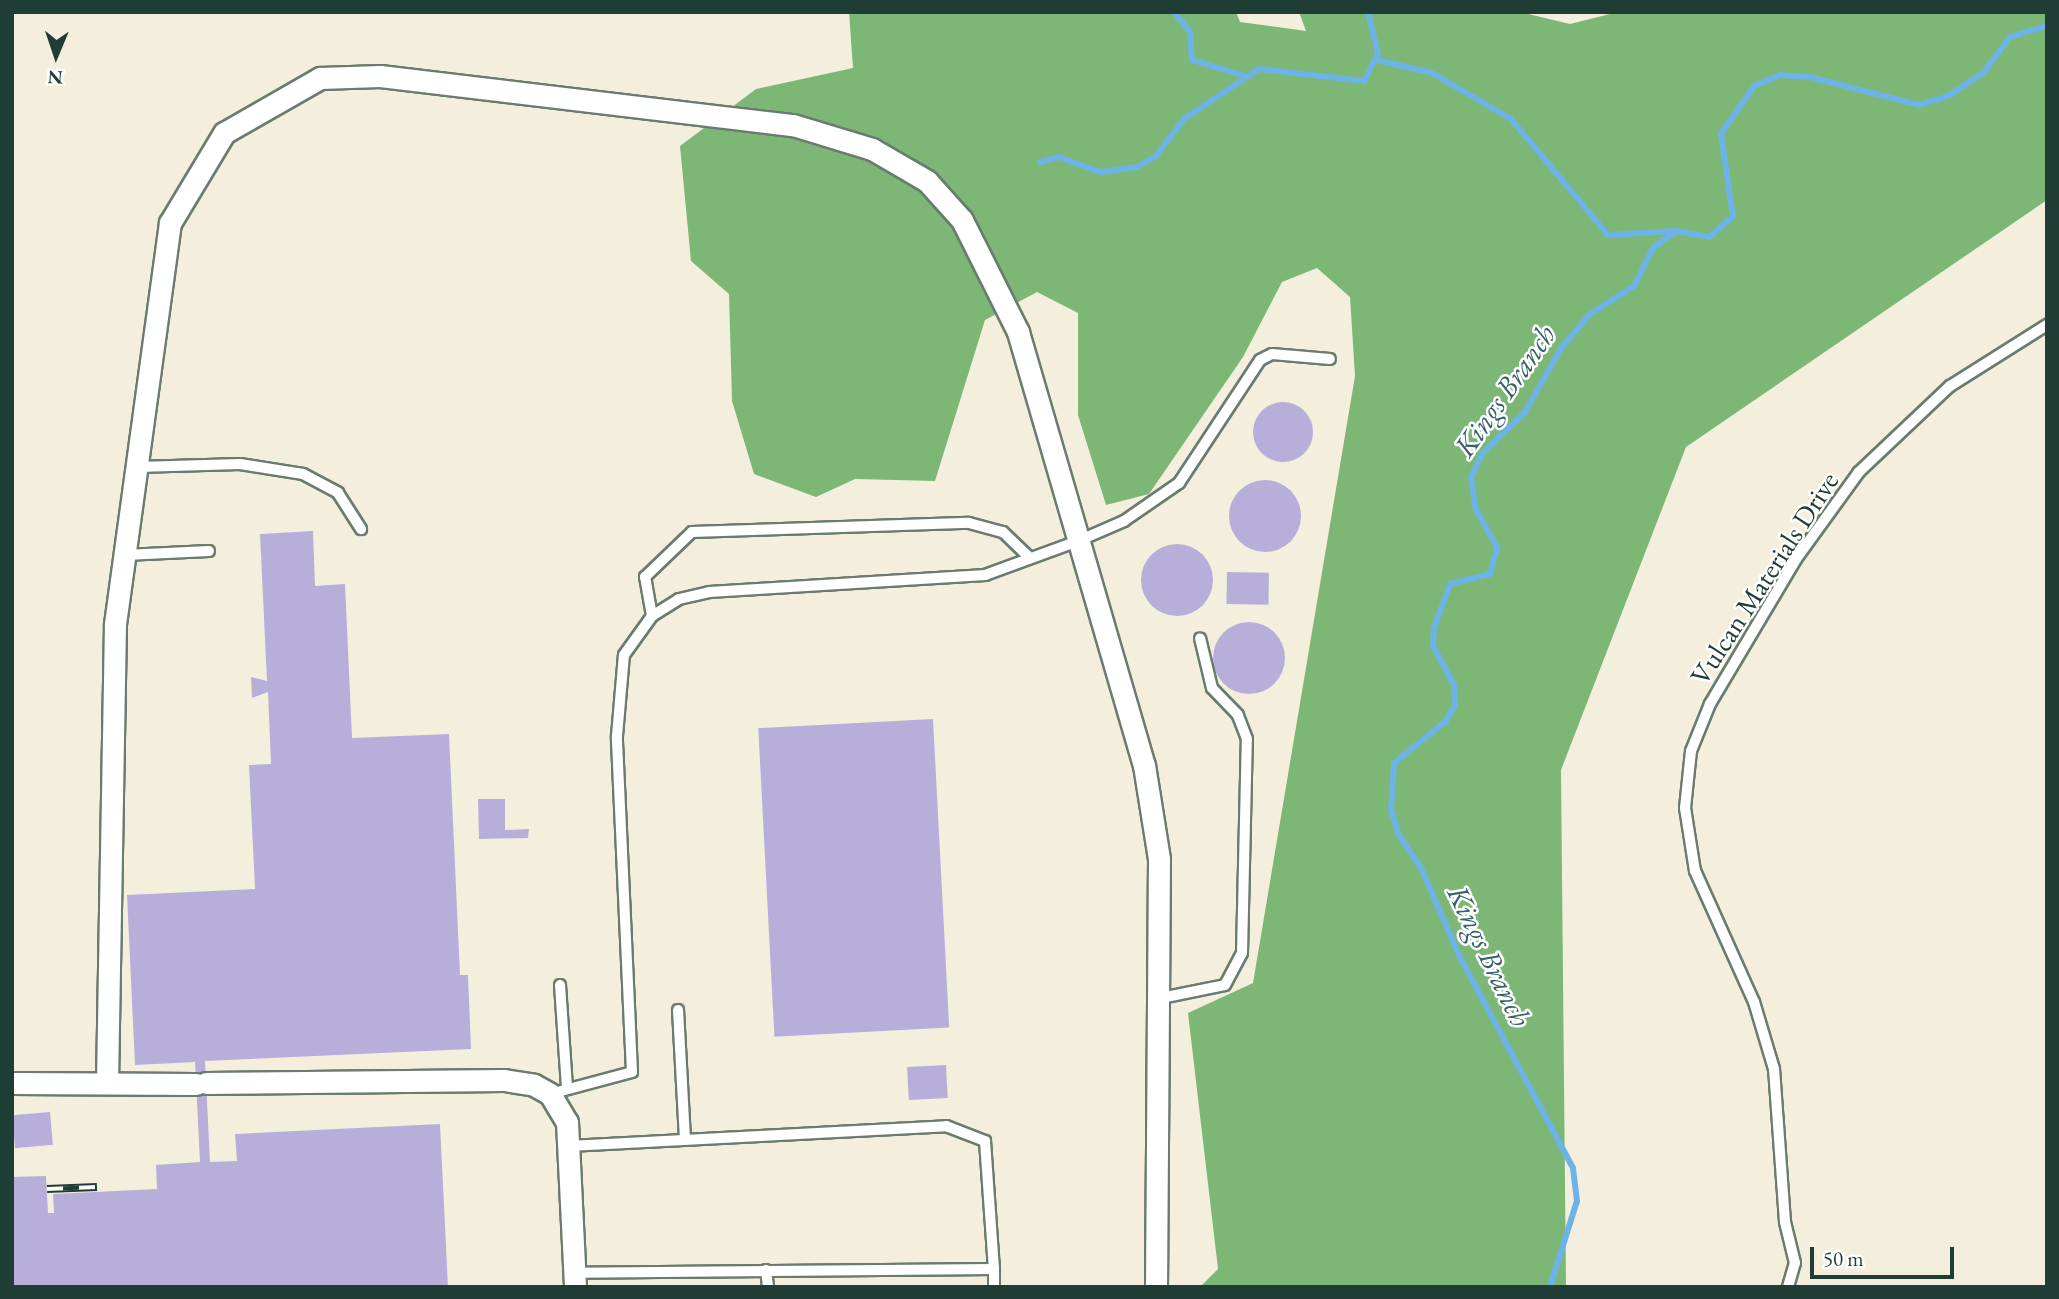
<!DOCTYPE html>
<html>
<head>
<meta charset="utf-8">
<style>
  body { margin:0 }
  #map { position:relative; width:2059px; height:1299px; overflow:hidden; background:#f4efdd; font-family:"EB Garamond",serif }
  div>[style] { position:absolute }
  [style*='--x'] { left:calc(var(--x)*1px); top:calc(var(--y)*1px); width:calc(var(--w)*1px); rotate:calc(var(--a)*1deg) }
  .forest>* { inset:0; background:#7cb776 }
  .stream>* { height:6px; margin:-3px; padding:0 3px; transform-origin:3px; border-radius:3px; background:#6eb3e5 }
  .building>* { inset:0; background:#b8aeda; transform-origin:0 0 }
  .round { border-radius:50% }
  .roads { filter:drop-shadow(2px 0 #6a7b6f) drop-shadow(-2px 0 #6a7b6f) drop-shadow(0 2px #6a7b6f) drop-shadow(0 -2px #6a7b6f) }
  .service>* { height:10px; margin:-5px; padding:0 5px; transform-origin:5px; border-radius:5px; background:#fff }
  .minor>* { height:21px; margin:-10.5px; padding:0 10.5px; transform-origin:10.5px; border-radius:10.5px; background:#fff }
  .rail>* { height:8px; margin-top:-4px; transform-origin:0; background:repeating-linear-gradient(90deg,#fff 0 16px,#1f3d34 0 32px); box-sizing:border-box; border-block:2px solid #1f3d34 }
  span { translate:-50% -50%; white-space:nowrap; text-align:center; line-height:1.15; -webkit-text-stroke:5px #fff; paint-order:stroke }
  .street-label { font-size:28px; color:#1f3d34 }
  .water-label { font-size:30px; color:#376069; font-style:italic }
  .frame { position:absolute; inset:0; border:14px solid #1f3d34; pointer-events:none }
  .north { position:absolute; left:21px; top:21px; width:70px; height:70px; -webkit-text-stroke:5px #fff; paint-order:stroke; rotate:182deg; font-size:19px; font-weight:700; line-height:28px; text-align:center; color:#1f3d34 }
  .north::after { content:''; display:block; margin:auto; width:24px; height:32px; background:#1f3d34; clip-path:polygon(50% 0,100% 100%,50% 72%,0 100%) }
  .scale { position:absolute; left:1810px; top:1247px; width:144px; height:32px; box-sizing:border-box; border:4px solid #1f3d34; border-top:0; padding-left:9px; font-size:21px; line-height:24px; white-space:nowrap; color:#1f3d34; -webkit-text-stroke:5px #fff; paint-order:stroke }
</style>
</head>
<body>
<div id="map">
  <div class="forest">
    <i style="clip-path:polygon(849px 12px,1236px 12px,1240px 22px,1306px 31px,1299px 12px,1520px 12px,1570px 24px,1618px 12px,2047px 12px,2047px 200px,1686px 447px,1561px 770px,1566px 1287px,1200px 1287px,1218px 1269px,1188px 1013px,1253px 983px,1355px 376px,1350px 297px,1317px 268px,1282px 282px,1243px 357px,1149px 494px,1106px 505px,1078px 415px,1078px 313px,1037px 292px,985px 320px,935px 481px,855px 479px,816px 497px,754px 474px,732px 401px,729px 294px,691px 261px,680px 146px,756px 89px,853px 68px)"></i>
  </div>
  <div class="stream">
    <i style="--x:1174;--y:12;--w:26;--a:51"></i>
    <i style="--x:1190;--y:32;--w:28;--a:86"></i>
    <i style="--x:1192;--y:60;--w:55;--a:16.8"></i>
    <i style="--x:1377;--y:60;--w:57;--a:13.3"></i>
    <i style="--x:1432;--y:73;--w:91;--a:30.2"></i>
    <i style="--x:1511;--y:119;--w:151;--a:50.1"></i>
    <i style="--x:1608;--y:235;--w:68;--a:-3.4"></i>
    <i style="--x:1676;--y:231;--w:34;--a:10"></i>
    <i style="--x:1709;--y:237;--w:31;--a:-40"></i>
    <i style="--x:1733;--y:217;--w:84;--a:-98.2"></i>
    <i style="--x:1721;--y:134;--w:58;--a:-55.5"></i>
    <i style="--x:1754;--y:86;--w:28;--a:-23"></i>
    <i style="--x:1780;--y:75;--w:30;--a:4"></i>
    <i style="--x:1810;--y:77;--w:113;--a:14.4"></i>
    <i style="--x:1919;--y:105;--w:30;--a:-17"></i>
    <i style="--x:1948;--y:96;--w:43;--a:-33.7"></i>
    <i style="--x:1984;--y:72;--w:44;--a:-53.4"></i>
    <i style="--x:2010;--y:37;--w:39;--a:-17"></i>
    <i style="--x:1040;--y:162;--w:20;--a:-15"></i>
    <i style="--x:1059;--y:157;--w:45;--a:19.7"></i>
    <i style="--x:1101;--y:172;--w:36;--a:-8"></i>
    <i style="--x:1137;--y:167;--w:22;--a:-30"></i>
    <i style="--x:1156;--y:156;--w:46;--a:-52.9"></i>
    <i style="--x:1184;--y:119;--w:90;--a:-33.7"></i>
    <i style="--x:1259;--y:69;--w:106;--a:6.5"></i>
    <i style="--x:1364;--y:81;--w:30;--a:-63"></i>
    <i style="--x:1378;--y:54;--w:43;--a:-103.4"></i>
    <i style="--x:1550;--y:1287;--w:90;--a:-72.6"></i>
    <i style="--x:1577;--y:1201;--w:33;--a:-97"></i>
    <i style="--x:1573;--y:1168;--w:242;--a:-118.2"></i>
    <i style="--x:1459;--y:955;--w:95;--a:-113.6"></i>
    <i style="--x:1421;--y:868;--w:40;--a:-124"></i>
    <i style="--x:1399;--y:835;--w:26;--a:-108"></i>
    <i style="--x:1391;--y:810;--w:47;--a:-86.3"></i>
    <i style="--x:1394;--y:763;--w:67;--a:-38.9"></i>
    <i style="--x:1446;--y:721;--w:18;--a:-61"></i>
    <i style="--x:1455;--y:705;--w:20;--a:-93"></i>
    <i style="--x:1454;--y:685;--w:44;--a:-118.3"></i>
    <i style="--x:1433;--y:646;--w:18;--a:-87"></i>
    <i style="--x:1434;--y:628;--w:47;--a:-70"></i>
    <i style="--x:1450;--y:584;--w:41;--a:-14"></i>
    <i style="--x:1490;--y:574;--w:28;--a:-75"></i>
    <i style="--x:1497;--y:547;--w:43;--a:-119.6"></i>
    <i style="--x:1476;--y:510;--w:33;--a:-99"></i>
    <i style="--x:1471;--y:477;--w:25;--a:-64"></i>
    <i style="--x:1482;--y:454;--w:60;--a:-44.3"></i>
    <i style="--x:1525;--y:412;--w:75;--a:-60.4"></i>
    <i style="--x:1562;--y:347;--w:43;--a:-49.7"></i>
    <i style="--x:1590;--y:314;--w:52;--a:-32.5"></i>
    <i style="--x:1634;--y:286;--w:42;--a:-63.4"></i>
    <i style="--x:1653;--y:248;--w:29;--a:-36"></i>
  </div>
  <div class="building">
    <i class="round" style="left:1253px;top:402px;width:60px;height:60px"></i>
    <i class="round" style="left:1229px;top:480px;width:72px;height:72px"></i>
    <i style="clip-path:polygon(313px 531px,315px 586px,345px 584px,352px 738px,449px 734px,460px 975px,468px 975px,471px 1049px,205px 1061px,210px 1162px,237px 1161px,235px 1134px,440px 1124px,448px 1287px,12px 1287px,12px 1177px,46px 1176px,48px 1213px,54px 1213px,53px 1194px,157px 1189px,156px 1165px,200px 1162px,195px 1062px,135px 1065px,127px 895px,255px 889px,249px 765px,271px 764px,268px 692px,252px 698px,251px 677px,267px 681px,260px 534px)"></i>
    <i class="round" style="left:1141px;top:544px;width:72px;height:72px"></i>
    <i style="left:1227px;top:572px;width:42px;height:32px;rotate:1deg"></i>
    <i class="round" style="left:1213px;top:622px;width:72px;height:72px"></i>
    <i style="left:933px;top:719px;width:309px;height:175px;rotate:87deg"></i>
    <i style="clip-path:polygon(478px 799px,505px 799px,505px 830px,529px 829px,528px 838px,479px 839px)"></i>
    <i style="left:946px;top:1065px;width:33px;height:39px;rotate:87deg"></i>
    <i style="left:50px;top:1112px;width:33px;height:38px;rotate:85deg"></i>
  </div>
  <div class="roads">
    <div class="service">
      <i style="--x:137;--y:467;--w:103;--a:-1.7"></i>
      <i style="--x:240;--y:464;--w:64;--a:9"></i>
      <i style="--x:303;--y:474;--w:40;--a:28"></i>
      <i style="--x:338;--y:493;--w:43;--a:57.4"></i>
      <i style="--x:125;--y:555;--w:84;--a:-2.7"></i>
      <i style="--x:652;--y:616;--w:40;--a:-100"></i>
      <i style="--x:645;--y:577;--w:65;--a:-43.8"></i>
      <i style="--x:692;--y:532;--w:277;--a:-1.9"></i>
      <i style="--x:969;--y:523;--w:35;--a:15"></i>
      <i style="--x:1003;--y:532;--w:37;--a:44"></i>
      <i style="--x:560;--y:985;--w:103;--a:86.1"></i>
      <i style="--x:1161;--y:998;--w:65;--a:-11.5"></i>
      <i style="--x:1225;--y:985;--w:36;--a:-62"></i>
      <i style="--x:1242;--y:953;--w:214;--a:-88.7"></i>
      <i style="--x:1247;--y:739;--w:26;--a:-111"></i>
      <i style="--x:1238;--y:715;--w:37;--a:-134"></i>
      <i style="--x:1212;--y:688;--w:51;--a:-103.5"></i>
      <i style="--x:678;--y:1010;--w:130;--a:86.9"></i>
      <i style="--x:550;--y:1094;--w:85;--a:-15"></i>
      <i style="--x:632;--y:1072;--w:336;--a:-92.6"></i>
      <i style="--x:617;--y:736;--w:81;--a:-85.1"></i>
      <i style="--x:624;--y:655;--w:48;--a:-54.3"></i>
      <i style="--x:652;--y:616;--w:32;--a:-32"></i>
      <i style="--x:679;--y:599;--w:31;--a:-13"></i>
      <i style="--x:709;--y:592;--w:277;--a:-3.5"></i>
      <i style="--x:985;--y:575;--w:99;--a:-20.1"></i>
      <i style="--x:1078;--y:541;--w:50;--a:-23.5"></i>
      <i style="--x:1124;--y:521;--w:67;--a:-34.6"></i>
      <i style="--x:1179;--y:483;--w:147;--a:-56.6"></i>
      <i style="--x:1260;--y:360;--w:13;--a:-27"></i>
      <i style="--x:1272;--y:354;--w:58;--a:4.9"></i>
      <i style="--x:569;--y:1146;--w:378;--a:-3"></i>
      <i style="--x:946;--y:1126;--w:42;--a:21"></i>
      <i style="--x:985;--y:1141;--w:128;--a:86"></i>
      <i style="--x:994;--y:1269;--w:418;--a:179.5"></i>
      <i style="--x:994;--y:1269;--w:18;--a:90"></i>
      <i style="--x:766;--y:1270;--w:17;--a:83"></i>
      <i style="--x:1788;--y:1287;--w:25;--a:-74"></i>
      <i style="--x:1795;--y:1263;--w:42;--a:-103.7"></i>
      <i style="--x:1785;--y:1222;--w:153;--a:-94.1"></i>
      <i style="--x:1774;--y:1069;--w:70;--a:-106.6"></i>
      <i style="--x:1754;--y:1002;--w:144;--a:-114.2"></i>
      <i style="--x:1695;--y:871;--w:64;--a:-99"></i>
      <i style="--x:1685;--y:808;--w:57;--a:-84"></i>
      <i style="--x:1691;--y:751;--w:51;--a:-68"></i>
      <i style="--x:1710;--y:704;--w:169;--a:-59.3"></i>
      <i style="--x:1796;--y:559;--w:107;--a:-54.1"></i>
      <i style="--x:1859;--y:472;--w:125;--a:-43.4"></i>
      <i style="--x:1950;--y:386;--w:115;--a:-32.2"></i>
    </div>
    <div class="minor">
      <i style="--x:107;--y:1082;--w:458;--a:-89"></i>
      <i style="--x:115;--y:624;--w:405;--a:-82.2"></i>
      <i style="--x:170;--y:223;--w:105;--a:-59"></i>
      <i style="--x:224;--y:133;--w:111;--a:-29.8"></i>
      <i style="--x:320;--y:78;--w:60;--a:-1.9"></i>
      <i style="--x:380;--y:76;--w:416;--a:6.8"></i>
      <i style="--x:793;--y:125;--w:83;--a:16.9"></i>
      <i style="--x:872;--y:149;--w:64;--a:30.2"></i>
      <i style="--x:927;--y:181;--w:52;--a:48.1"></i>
      <i style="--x:962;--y:220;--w:125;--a:63.4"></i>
      <i style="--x:1018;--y:332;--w:451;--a:73.8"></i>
      <i style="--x:1144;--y:765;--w:95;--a:80.9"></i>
      <i style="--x:1159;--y:859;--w:428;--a:90.4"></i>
      <i style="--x:12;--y:1083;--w:184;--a:0.3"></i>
      <i style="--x:206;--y:1083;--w:298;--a:-0.6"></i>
      <i style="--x:504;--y:1080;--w:30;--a:9"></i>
      <i style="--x:534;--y:1085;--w:18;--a:29"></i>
      <i style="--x:550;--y:1094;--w:33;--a:59"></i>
      <i style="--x:567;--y:1122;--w:165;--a:87.2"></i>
    </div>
  </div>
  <div class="rail">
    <i style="--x:47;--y:1189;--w:50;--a:-2.3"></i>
  </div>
  <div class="street-label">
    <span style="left:1764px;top:578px;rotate:-57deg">Vulcan Materials Drive</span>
  </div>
  <div class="water-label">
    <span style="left:1505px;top:391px;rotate:-55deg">Kings Branch</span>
    <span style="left:1489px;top:956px;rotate:64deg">Kings Branch</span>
  </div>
  <div class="frame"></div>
  <div class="north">N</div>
  <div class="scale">50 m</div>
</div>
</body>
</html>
